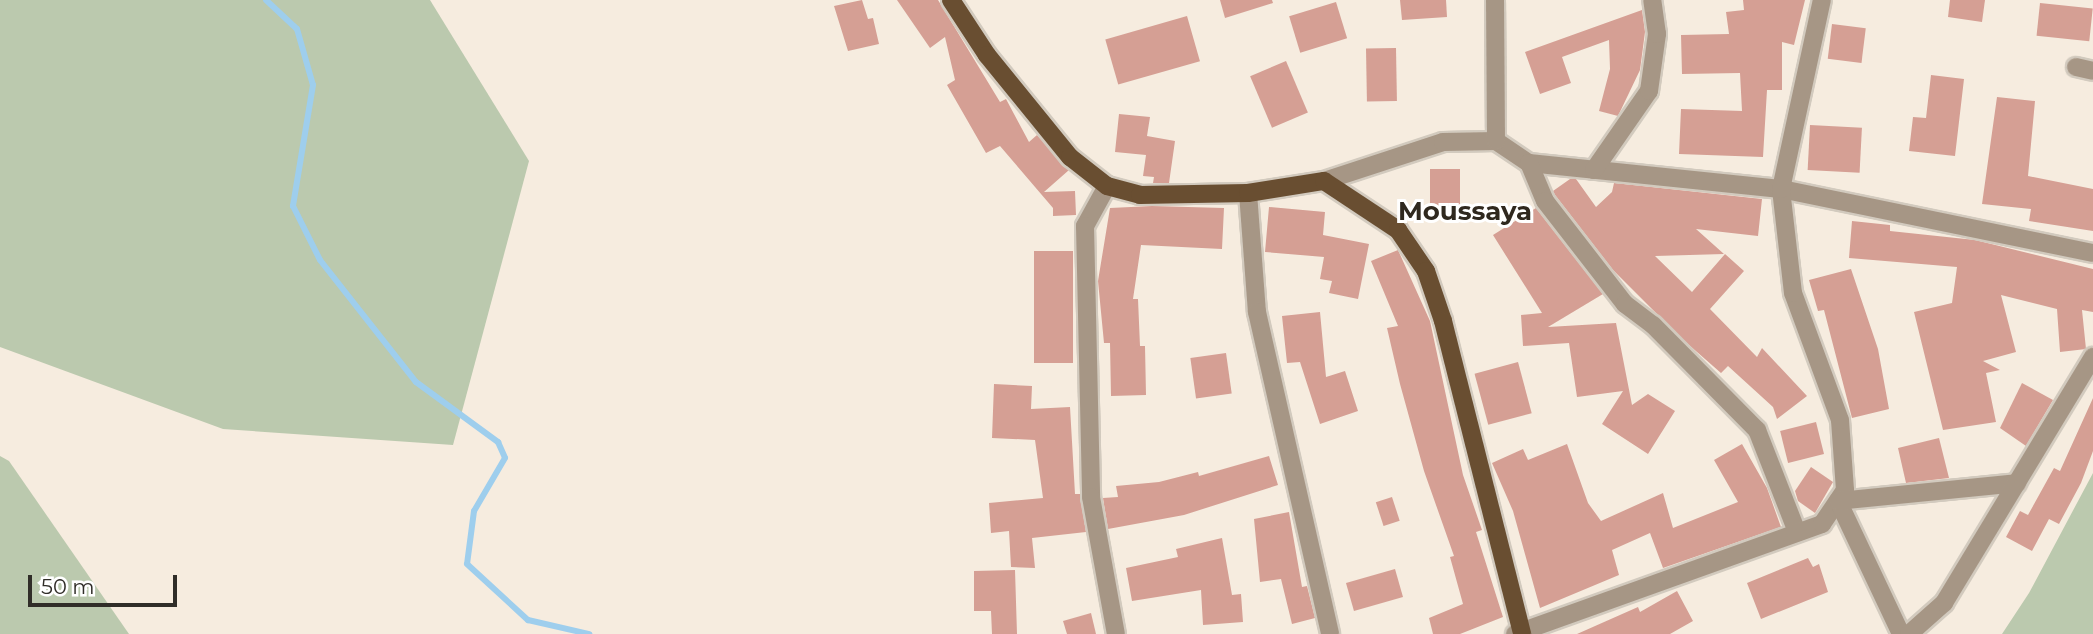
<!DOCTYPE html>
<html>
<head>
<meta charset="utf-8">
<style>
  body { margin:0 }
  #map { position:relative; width:2093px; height:634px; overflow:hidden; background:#f6ecdf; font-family:Montserrat,sans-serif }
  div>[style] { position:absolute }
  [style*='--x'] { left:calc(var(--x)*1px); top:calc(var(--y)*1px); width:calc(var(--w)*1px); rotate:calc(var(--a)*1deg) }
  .green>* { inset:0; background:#bbc9ae }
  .stream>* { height:6px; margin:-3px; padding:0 3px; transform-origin:3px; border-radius:3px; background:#9eceed }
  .building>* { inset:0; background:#d59f94; transform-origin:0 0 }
  .roads { filter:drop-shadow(2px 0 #d2cabe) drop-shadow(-2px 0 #d2cabe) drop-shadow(0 2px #d2cabe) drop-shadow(0 -2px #d2cabe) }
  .minor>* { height:18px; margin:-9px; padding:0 9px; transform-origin:9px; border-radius:9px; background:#a69685 }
  .major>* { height:18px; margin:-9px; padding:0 9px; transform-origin:9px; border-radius:9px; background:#694e31 }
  span { translate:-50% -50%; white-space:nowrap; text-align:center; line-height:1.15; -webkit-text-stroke:6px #fff; paint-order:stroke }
  .district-label { font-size:26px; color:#2f281e; font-weight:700 }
  .scale { position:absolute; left:28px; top:575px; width:149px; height:32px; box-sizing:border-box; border:4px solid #302d28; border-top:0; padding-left:9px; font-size:21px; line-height:24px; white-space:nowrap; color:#302d28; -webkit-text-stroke:5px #fff; paint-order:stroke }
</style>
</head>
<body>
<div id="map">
  <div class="green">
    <i style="clip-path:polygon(0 0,430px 0,529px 161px,453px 445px,223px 429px,0 347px)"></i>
    <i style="clip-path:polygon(0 456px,9px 461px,129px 634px,0 634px)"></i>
    <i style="clip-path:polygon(2093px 473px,2093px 634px,2002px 634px,2029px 593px)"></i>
  </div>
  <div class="stream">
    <i style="--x:266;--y:0;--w:42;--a:43.1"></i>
    <i style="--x:297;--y:29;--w:58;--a:74.1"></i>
    <i style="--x:313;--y:85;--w:123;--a:99.4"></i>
    <i style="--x:293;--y:206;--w:60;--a:63.4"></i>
    <i style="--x:320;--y:260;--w:155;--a:51.8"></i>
    <i style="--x:416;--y:382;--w:102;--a:36.2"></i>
    <i style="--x:498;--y:442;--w:17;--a:66"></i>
    <i style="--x:505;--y:458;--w:61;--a:120.3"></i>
    <i style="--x:474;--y:511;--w:53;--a:97.5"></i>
    <i style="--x:467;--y:564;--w:83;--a:42.6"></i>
    <i style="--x:528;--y:620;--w:63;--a:12.9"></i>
  </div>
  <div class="building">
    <i style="clip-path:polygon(862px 0,868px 19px,873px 18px,879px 44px,848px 51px,834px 6px)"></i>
    <i style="clip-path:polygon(897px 0,938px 0,1000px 102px,1006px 99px,1029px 142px,1037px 135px,1069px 170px,1044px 192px,1075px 191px,1076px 215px,1053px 216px,1053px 208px,1000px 146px,986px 153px,947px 85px,955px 80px,945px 37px,930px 48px)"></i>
    <i style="clip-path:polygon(1220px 0,1272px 0,1273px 3px,1225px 18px)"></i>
    <i style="clip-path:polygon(1400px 0,1446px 0,1447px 17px,1402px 20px)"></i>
    <i style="clip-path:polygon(1743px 0,1805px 0,1794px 45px,1782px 42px,1782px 90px,1767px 90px,1763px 157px,1679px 154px,1681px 109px,1742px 111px,1740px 73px,1682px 74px,1681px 35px,1729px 34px,1726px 12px,1744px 10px)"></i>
    <i style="clip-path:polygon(1950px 0,1985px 0,1982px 22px,1948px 17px)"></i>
    <i style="left:1336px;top:2px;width:38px;height:49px;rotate:73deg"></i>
    <i style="left:2040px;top:3px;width:53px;height:33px;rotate:6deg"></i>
    <i style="clip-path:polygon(1642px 10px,1645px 32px,1640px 70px,1618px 116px,1599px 111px,1610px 69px,1609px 40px,1562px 57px,1571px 83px,1540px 94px,1525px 52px)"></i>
    <i style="left:1187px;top:16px;width:47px;height:85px;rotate:74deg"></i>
    <i style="left:1832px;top:24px;width:34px;height:35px;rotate:7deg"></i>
    <i style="left:1396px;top:48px;width:53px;height:30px;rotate:89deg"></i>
    <i style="left:1286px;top:61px;width:56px;height:39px;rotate:67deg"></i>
    <i style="clip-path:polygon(1931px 75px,1964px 79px,1955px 156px,1909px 151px,1913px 117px,1926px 118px)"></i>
    <i style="clip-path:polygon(1997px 97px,2035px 101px,2028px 176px,2093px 189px,2093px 231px,2029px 221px,2031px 209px,1982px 204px)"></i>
    <i style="clip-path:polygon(1119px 114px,1150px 117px,1147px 136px,1175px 141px,1169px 183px,1153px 183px,1154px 177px,1143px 176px,1146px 155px,1115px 152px)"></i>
    <i style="left:1810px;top:125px;width:52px;height:45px;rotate:3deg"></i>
    <i style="left:1430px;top:169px;width:30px;height:38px"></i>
    <i style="clip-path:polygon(1570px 179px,1576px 179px,1596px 207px,1612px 192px,1614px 183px,1762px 199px,1758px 236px,1696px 229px,1724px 254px,1655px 256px,1692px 292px,1725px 254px,1744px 271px,1710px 309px,1757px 357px,1762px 348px,1807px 396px,1777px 419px,1773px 407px,1728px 366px,1721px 373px,1681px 338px,1613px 270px,1555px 195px,1553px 191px)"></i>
    <i style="clip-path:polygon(1152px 206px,1224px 208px,1222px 249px,1141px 245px,1133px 299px,1138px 299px,1140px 346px,1145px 346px,1146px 395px,1111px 396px,1110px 343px,1104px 343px,1098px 281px,1110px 208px)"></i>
    <i style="clip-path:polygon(1269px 207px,1325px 212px,1323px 235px,1369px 244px,1358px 299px,1329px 293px,1332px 281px,1320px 279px,1324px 257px,1265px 252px)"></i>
    <i style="clip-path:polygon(1536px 208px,1603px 294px,1548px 327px,1616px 323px,1632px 405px,1648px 394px,1675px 411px,1648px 454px,1602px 424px,1623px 391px,1577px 397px,1569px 343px,1523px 346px,1521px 315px,1542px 313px,1493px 235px)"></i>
    <i style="clip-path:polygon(1852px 221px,1890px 225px,1890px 231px,1975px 240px,2093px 269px,2093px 312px,2082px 310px,2086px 349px,2060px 352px,2057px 309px,2001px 295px,2016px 352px,1983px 361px,2000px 370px,1986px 373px,1996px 422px,1943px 430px,1914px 312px,1952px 303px,1957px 267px,1849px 258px)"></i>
    <i style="clip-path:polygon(1398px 250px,1430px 321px,1463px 475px,1482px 530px,1476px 532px,1503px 617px,1460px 634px,1433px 634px,1429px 618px,1463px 604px,1450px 557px,1454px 556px,1424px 471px,1400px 384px,1387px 328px,1398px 326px,1371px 261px)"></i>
    <i style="left:1034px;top:251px;width:39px;height:112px"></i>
    <i style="clip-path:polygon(1851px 269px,1878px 349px,1889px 409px,1852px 418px,1824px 310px,1818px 311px,1809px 280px)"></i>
    <i style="clip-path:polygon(1320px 312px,1326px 377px,1345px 371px,1358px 411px,1320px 424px,1300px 362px,1287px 363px,1282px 316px)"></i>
    <i style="left:1226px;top:353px;width:41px;height:36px;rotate:82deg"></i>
    <i style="left:1518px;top:362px;width:53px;height:45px;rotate:75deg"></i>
    <i style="clip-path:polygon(2022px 383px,2053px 400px,2026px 446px,2000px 428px)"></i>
    <i style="clip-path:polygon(994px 384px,1032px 386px,1031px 409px,1070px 407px,1075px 494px,1080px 494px,1086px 532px,1032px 538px,1035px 568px,1011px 567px,1009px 531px,991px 533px,989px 503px,1043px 498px,1035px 440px,992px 438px)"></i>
    <i style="clip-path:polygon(2093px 398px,2093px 451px,2081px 483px,2059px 524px,2049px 519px,2032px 551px,2006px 537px,2020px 511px,2028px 515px,2054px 468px,2060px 471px)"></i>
    <i style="left:1816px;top:422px;width:33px;height:37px;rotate:76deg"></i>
    <i style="clip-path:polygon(1939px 438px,1949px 478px,1906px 483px,1898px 448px)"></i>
    <i style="clip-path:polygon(1567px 444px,1588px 503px,1601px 521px,1663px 493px,1673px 528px,1738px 502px,1714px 460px,1742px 444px,1767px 488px,1781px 527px,1663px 568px,1650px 533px,1612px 550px,1619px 575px,1540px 608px,1513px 511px,1492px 463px,1523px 449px,1528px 460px)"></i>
    <i style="clip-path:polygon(1269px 456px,1278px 485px,1184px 515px,1108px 529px,1103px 498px,1118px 497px,1116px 486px,1159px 482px,1198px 472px,1199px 476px)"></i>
    <i style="clip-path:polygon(1811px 467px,1833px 482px,1815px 513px,1798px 501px,1795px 491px)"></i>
    <i style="left:1392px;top:497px;width:25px;height:17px;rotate:72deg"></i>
    <i style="clip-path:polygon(1289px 512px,1302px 587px,1307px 586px,1315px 618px,1292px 624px,1281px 579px,1260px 582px,1254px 519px)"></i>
    <i style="clip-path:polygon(1222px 538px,1232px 595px,1241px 594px,1243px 622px,1203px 625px,1201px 590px,1132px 601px,1126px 568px,1178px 557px,1176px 549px)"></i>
    <i style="clip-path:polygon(1808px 558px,1813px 567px,1819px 564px,1828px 592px,1761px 619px,1747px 583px)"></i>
    <i style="left:1395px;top:569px;width:29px;height:51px;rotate:74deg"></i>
    <i style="clip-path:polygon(1015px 570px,1017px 634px,992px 634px,991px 611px,974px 611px,974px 571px)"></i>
    <i style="clip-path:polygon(1677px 591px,1693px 621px,1670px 634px,1577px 634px,1638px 607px,1640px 612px)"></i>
    <i style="clip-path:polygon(1091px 613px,1096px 634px,1067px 634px,1063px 621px)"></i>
  </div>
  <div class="roads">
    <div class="minor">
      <i style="--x:2076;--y:67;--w:17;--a:13"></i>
      <i style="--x:1496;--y:141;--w:40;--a:34"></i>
      <i style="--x:1529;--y:163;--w:253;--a:5.9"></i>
      <i style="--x:1781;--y:189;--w:318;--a:11.6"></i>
      <i style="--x:1529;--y:163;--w:41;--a:67.2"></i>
      <i style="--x:1545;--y:201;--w:130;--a:52.2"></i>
      <i style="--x:1625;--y:304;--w:35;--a:37"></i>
      <i style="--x:1653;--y:325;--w:148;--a:45.3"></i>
      <i style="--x:1757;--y:430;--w:110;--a:68.6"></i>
      <i style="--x:1594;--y:170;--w:96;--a:-55.2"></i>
      <i style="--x:1649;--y:91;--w:58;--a:-82"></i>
      <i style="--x:1657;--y:34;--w:34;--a:-98"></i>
      <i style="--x:1324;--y:181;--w:125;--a:-18.1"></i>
      <i style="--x:1443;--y:142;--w:53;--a:-1.1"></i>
      <i style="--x:1496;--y:141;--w:141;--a:-90.4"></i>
      <i style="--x:1107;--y:186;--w:46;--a:118.8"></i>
      <i style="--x:1085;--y:226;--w:271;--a:88.7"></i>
      <i style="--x:1091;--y:497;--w:139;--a:79.7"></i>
      <i style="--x:1248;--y:193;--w:119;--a:85.7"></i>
      <i style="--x:1257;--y:312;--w:330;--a:77.2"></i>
      <i style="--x:1515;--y:634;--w:326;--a:-19.7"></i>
      <i style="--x:1822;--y:524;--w:41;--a:-55.9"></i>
      <i style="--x:1845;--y:490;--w:70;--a:-94.1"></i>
      <i style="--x:1840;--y:420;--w:135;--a:-110.3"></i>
      <i style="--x:1793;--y:293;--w:105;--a:-96.6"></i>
      <i style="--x:1781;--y:189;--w:193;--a:-77.8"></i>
      <i style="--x:1901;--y:634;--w:147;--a:-115.3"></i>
      <i style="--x:1838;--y:501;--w:180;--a:-5.7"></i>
      <i style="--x:1909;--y:634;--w:47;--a:-41.5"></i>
      <i style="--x:1944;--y:603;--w:288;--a:-58.8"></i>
    </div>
    <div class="major">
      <i style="--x:951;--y:0;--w:66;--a:56.8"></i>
      <i style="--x:987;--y:55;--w:132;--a:50.9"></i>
      <i style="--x:1070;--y:157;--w:47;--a:38.1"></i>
      <i style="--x:1107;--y:186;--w:34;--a:15"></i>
      <i style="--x:1140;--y:195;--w:108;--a:-1.1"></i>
      <i style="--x:1248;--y:193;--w:77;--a:-9"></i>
      <i style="--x:1324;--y:181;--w:89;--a:33.5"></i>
      <i style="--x:1398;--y:230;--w:50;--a:55.7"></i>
      <i style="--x:1426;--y:271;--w:53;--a:71.2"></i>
      <i style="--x:1443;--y:321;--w:323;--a:75.8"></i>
    </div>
  </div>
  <div class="district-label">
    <span style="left:1465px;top:212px">Moussaya</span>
  </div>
  <div class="scale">50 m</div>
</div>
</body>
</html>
